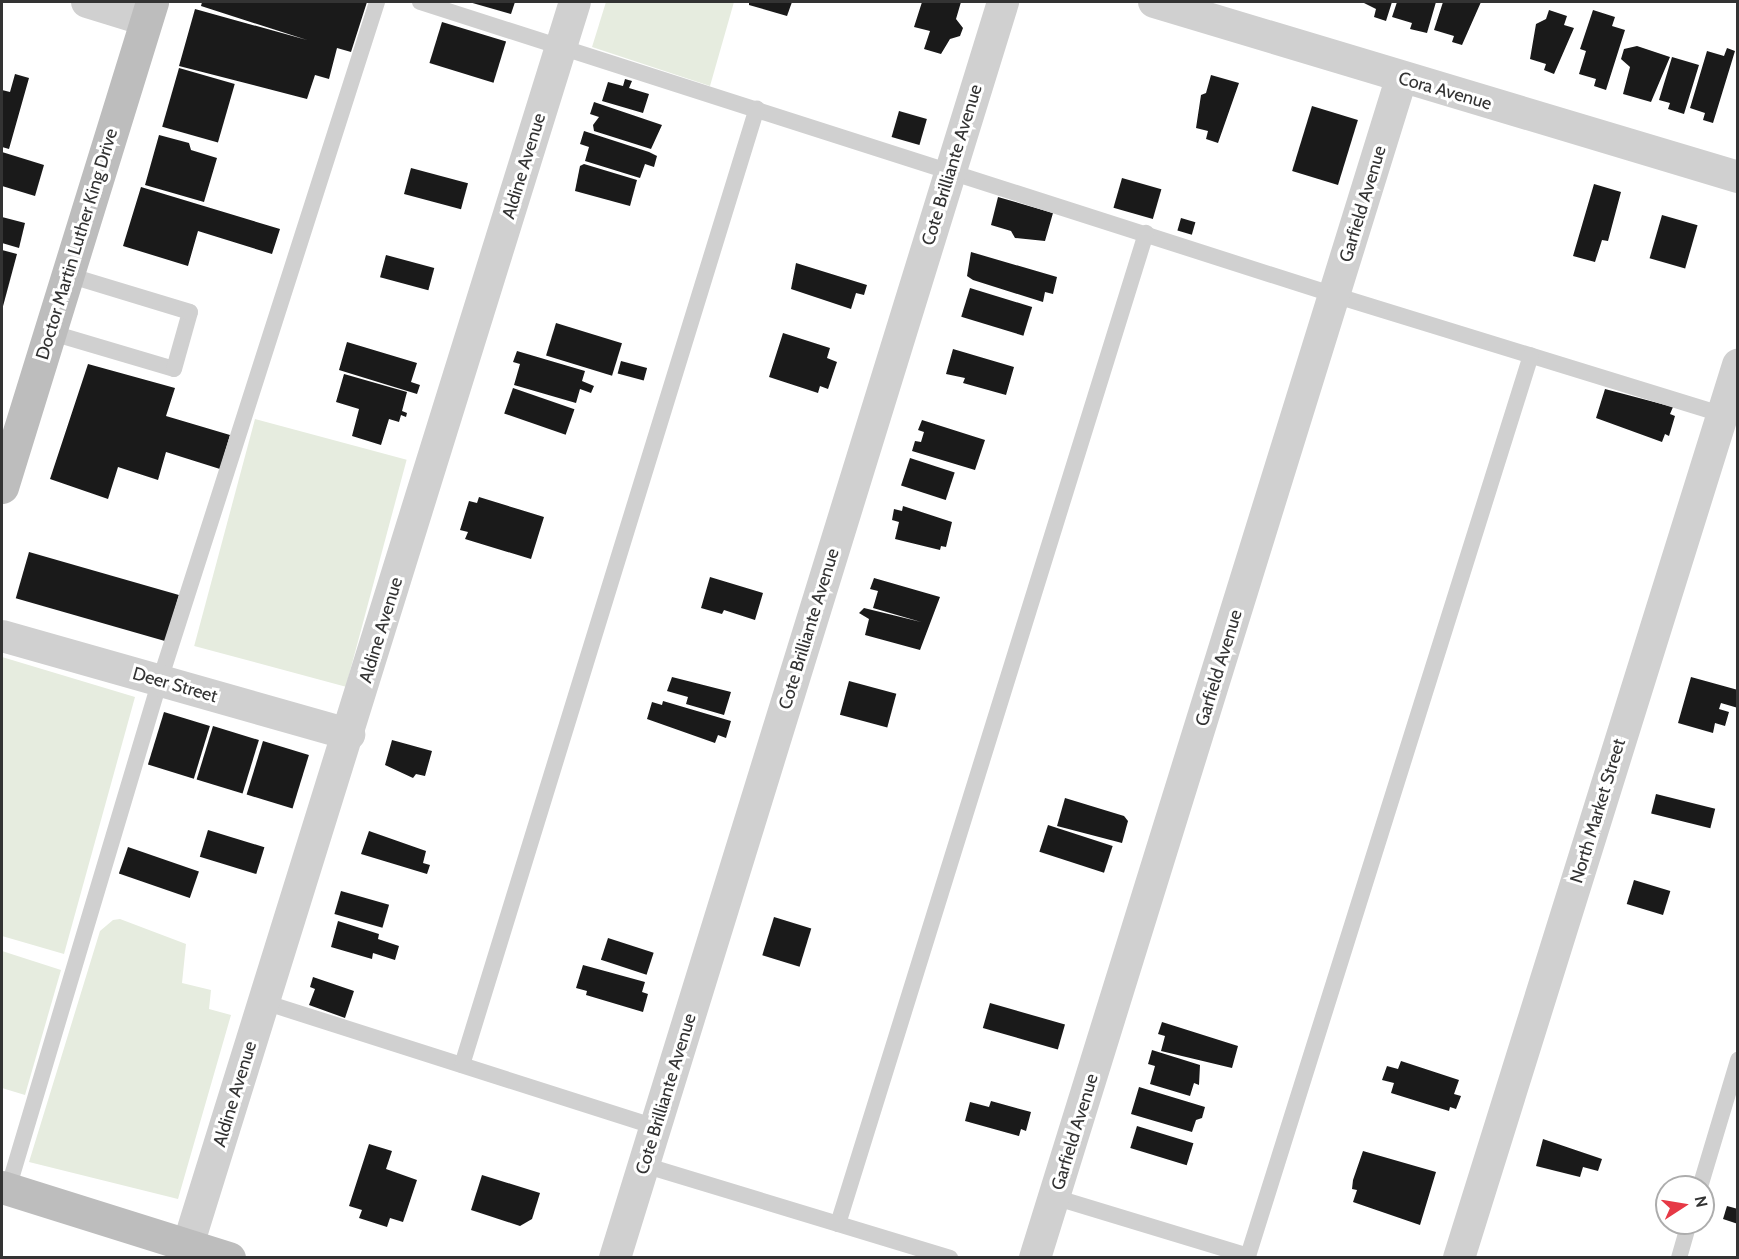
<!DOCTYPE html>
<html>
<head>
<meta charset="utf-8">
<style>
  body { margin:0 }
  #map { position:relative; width:1739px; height:1259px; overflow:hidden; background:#fff; font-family:Cabin,sans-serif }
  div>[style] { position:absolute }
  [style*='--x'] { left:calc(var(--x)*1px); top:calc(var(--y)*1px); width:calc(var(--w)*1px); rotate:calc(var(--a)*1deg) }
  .green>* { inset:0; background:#e6ecdf; transform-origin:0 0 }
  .building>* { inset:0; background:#1a1a1a; transform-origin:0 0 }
  .lane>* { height:16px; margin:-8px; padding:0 8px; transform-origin:8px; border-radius:8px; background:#d0d0d0 }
  .street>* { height:32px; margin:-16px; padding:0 16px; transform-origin:16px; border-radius:16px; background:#d0d0d0 }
  .secondary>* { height:33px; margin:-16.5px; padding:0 16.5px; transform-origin:16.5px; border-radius:16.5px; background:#bdbdbd }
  span { translate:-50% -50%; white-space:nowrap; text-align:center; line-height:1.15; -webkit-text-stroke:6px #fff; paint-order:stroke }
  .street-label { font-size:18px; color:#333 }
  .frame { position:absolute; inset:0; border:3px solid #333; pointer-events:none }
  .north { position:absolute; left:1655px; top:1175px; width:60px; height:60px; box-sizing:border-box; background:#fff; border:2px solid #adadad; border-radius:50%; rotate:78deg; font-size:16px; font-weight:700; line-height:24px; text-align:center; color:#333 }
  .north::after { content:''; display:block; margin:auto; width:21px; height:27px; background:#e63946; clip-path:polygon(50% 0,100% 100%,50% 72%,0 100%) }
</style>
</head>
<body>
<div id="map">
  <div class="green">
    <i style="clip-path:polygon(606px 2px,734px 2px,710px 86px,592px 47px)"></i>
    <i style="left:255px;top:419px;width:157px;height:235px;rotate:15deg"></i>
    <i style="clip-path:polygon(2px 657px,135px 697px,64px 954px,2px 936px)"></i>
    <i style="clip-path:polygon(120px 919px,186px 944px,182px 983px,211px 990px,209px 1009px,231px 1015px,178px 1199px,29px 1162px,100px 931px,113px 920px)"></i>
    <i style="clip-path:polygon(2px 951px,61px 970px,25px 1095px,2px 1088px)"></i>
  </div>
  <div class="building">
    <i style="clip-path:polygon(202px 2px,367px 2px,351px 52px,337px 48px,329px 79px,315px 75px,307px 99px,179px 66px,195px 9px,307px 40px,201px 6px)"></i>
    <i style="clip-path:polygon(469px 2px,515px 2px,511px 14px)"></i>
    <i style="clip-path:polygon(749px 2px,792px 2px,787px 16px,749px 5px)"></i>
    <i style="clip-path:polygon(922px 2px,961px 2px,956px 19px,963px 28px,960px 36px,950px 39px,941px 54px,924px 49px,930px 31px,914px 27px)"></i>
    <i style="clip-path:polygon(1362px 2px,1392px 2px,1386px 21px,1374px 17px,1376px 9px)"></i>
    <i style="clip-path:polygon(1397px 2px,1436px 2px,1427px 33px,1410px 29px,1412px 23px,1392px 17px)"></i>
    <i style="clip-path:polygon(1443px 2px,1481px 2px,1462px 45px,1452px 42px,1454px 36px,1434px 30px)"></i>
    <i style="clip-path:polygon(1549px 10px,1567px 16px,1564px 25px,1574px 28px,1554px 74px,1544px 70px,1546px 64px,1530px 59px,1536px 24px,1546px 19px)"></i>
    <i style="clip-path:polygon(1593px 10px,1615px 17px,1612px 26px,1625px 30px,1606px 90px,1594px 86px,1596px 79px,1579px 74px,1586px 51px,1580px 49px)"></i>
    <i style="left:442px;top:22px;width:67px;height:43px;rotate:17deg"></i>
    <i style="clip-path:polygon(1637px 46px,1670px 57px,1651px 102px,1623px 94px,1630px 67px,1621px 59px,1624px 49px)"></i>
    <i style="clip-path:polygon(1727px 48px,1735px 51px,1713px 123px,1703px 120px,1705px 113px,1690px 108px,1707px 51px,1724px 56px)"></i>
    <i style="clip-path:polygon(1672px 57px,1699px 65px,1684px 114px,1668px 109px,1670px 103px,1659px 100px)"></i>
    <i style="left:179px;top:68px;width:58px;height:61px;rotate:16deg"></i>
    <i style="clip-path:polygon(15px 74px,29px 78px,9px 149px,2px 147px,2px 90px,10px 92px)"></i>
    <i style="clip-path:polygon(1211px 75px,1239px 83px,1218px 143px,1206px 139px,1208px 131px,1196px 128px,1201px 95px,1206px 93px)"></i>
    <i style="clip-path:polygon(625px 79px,632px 81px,629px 88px,649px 94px,643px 113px,602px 101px,608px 82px,623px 86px)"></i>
    <i style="clip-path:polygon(594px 102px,662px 125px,651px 149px,594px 131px,593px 125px,599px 117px,590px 114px)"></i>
    <i style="left:1312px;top:106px;width:48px;height:68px;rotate:17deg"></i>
    <i style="left:899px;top:111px;width:29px;height:27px;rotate:16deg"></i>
    <i style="clip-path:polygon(584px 131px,649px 152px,657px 156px,654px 167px,645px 164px,640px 178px,585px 161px,589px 147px,580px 144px)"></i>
    <i style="clip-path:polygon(159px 135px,189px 143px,191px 150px,217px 158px,204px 202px,145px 185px)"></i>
    <i style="clip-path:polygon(2px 152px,44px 165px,35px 196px,2px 186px)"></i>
    <i style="clip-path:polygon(584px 164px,637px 180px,630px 206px,575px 191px,580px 166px)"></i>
    <i style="left:411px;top:168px;width:59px;height:27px;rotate:15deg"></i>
    <i style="left:1122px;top:178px;width:41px;height:31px;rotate:16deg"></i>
    <i style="clip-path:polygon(1594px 184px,1621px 192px,1608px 241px,1602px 240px,1595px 262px,1573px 256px)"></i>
    <i style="clip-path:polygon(141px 187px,280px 229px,272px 254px,198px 231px,188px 266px,123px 246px)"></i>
    <i style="clip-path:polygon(998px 197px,1053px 213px,1045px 241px,1015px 238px,1011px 231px,991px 225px)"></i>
    <i style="left:1662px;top:215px;width:37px;height:45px;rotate:16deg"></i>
    <i style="clip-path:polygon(2px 217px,25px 223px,19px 248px,2px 243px)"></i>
    <i style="left:1181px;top:218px;width:15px;height:13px;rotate:16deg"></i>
    <i style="clip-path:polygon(2px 250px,17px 254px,2px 310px)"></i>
    <i style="clip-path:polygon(971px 252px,1057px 277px,1053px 294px,1045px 292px,1043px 302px,973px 280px,967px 276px)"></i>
    <i style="left:386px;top:255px;width:50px;height:23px;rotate:15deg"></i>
    <i style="clip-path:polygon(796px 263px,867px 285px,864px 295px,856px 293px,851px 309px,791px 289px)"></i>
    <i style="left:970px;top:288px;width:65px;height:30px;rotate:17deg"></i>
    <i style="left:556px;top:323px;width:69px;height:34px;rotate:17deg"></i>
    <i style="clip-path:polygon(783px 333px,830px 348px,827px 358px,837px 362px,828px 389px,820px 386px,818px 393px,769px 377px)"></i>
    <i style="clip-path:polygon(347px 342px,417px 363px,411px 382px,420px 385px,417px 394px,339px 370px)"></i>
    <i style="clip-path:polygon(953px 349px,1014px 367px,1006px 395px,963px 383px,965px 378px,946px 374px)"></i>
    <i style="clip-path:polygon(517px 351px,585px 371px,582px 381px,594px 386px,591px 393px,580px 389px,576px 403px,514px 385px,520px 364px,513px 362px)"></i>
    <i style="left:621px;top:361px;width:27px;height:13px;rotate:15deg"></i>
    <i style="clip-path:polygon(88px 364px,175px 388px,166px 416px,230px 435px,220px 469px,166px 452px,158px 480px,118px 467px,108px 499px,50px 479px)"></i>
    <i style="clip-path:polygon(344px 374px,407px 392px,402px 411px,407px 413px,406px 417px,401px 415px,399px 422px,389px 419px,381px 445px,352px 436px,359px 409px,336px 402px)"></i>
    <i style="left:513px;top:388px;width:65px;height:27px;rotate:19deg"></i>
    <i style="clip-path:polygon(1605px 389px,1673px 407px,1670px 414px,1675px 416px,1669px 436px,1665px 434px,1662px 442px,1596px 418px)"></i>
    <i style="clip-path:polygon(922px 420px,985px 440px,975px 470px,912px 451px,915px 441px,921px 442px,924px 432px,918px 430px)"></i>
    <i style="left:910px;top:458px;width:47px;height:29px;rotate:18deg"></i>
    <i style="clip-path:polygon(479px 497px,544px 517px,531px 559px,465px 539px,468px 532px,460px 530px,469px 501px,477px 503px)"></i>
    <i style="clip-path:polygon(903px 506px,952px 522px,946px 547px,941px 546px,940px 550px,895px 539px,899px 522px,892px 520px,894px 509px,902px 511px)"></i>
    <i style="left:29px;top:552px;width:156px;height:48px;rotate:16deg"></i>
    <i style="clip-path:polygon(710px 577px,763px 593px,755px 620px,724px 610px,722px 614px,701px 608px)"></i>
    <i style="clip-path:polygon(874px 578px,940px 597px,920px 650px,865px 635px,869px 619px,859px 613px,864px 608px,921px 622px,873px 608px,878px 591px,870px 589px)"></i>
    <i style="clip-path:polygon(672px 677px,731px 692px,724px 715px,686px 704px,688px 697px,667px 691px)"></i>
    <i style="clip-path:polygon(1691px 677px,1738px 690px,1738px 708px,1721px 703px,1719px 709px,1729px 712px,1725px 726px,1715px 723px,1713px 733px,1678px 723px)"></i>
    <i style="left:849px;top:681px;width:49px;height:35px;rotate:15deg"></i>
    <i style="clip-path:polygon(663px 701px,731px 721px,726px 738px,718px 735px,715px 743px,647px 719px,652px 702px,662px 705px)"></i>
    <i style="left:164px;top:712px;width:48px;height:55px;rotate:17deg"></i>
    <i style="left:213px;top:726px;width:48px;height:56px;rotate:17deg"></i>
    <i style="clip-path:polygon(392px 740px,432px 751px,425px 776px,416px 774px,413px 778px,385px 765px)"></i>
    <i style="left:263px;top:741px;width:48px;height:56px;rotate:17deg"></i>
    <i style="left:1656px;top:794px;width:61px;height:20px;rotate:14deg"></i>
    <i style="clip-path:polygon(1065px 798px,1124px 816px,1128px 821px,1122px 843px,1057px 826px)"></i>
    <i style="left:1048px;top:825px;width:68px;height:28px;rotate:18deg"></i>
    <i style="left:208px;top:830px;width:59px;height:28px;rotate:17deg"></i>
    <i style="clip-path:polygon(369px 831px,426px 851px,423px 863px,430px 865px,427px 874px,361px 854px)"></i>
    <i style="left:128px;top:847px;width:75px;height:28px;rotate:19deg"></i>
    <i style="left:1634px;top:880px;width:38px;height:25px;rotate:17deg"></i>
    <i style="left:341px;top:891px;width:50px;height:24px;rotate:16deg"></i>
    <i style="left:774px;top:917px;width:39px;height:40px;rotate:17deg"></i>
    <i style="clip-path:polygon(338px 921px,379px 934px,378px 939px,399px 946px,395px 960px,373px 953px,372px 959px,331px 947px)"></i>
    <i style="left:608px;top:938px;width:48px;height:23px;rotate:18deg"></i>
    <i style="clip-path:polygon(583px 965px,645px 982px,642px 992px,648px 994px,643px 1012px,586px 995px,587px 991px,576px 988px)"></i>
    <i style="clip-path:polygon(313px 977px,354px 991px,345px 1018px,309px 1005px,315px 989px,310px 987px)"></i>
    <i style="left:990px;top:1003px;width:78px;height:26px;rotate:16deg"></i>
    <i style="clip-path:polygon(1162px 1022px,1238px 1046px,1232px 1068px,1161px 1051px,1165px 1036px,1158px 1034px)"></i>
    <i style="clip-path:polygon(1152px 1050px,1200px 1065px,1199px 1085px,1194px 1083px,1190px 1096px,1150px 1084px,1155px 1066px,1148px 1064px)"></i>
    <i style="clip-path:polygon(1401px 1061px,1459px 1080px,1454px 1094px,1461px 1096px,1456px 1109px,1450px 1107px,1449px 1111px,1391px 1093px,1394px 1083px,1382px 1080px,1387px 1066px,1398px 1069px)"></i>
    <i style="clip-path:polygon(1139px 1087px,1205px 1107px,1202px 1118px,1196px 1120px,1192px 1132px,1131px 1114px)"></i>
    <i style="clip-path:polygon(991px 1101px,1031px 1112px,1026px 1131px,1021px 1129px,1019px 1136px,965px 1121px,970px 1102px,989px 1107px)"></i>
    <i style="left:1137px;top:1126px;width:59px;height:23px;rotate:17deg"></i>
    <i style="clip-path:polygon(1543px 1139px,1602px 1159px,1598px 1171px,1583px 1167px,1580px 1177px,1536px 1166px)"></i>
    <i style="clip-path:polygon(369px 1144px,392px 1151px,386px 1169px,417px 1180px,403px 1222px,390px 1218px,387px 1227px,359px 1218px,362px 1210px,349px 1206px)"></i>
    <i style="clip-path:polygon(1363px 1151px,1436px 1172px,1420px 1225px,1353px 1202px,1357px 1190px,1352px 1189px,1353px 1180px)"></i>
    <i style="clip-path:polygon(482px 1175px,540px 1193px,532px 1219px,520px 1226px,471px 1210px)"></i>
    <i style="clip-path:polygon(1727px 1206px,1738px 1209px,1738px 1224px,1723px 1219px)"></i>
  </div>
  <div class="lane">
    <i style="--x:420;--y:2;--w:960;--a:17.77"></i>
    <i style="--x:1334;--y:295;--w:406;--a:17.1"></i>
    <i style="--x:49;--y:332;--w:130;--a:16.5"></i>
    <i style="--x:174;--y:369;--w:59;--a:-74.3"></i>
    <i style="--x:190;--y:312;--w:127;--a:-163.1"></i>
    <i style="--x:264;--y:1002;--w:410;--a:17.7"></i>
    <i style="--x:462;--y:1065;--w:1001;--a:-72.87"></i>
    <i style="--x:644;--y:1165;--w:320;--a:16.9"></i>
    <i style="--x:1700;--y:1187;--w:133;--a:-73.3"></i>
    <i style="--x:8;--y:1189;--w:531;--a:-73.37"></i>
    <i style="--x:160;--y:680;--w:712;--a:-72.25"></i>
    <i style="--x:1054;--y:1197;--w:203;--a:16.9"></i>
    <i style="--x:1248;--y:1256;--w:944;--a:-72.56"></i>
    <i style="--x:838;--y:1224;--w:1038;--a:-72.73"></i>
    <i style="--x:1679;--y:1258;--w:36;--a:-74"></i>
  </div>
  <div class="street">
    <i style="--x:87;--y:2;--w:62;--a:17"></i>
    <i style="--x:1154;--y:2;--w:610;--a:16.68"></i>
    <i style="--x:2;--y:636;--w:361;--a:15.8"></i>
    <i style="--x:184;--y:1258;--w:1315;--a:-72.71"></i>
    <i style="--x:615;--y:1258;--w:1315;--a:-72.83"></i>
    <i style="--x:1035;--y:1258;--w:1235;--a:-72.75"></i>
    <i style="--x:1459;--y:1258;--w:936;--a:-72.65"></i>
  </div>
  <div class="secondary">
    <i style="--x:2;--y:487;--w:508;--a:-72.81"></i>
    <i style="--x:2;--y:1187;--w:238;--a:17.4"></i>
  </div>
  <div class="street-label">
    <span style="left:1445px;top:91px;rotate:16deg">Cora Avenue</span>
    <span style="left:952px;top:165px;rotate:-73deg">Cote Brilliante Avenue</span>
    <span style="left:524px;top:166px;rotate:-73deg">Aldine Avenue</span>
    <span style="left:1363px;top:204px;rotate:-73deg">Garfield Avenue</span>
    <span style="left:77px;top:244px;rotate:-73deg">Doctor Martin Luther King Drive</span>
    <span style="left:809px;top:629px;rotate:-73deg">Cote Brilliante Avenue</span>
    <span style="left:381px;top:630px;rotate:-73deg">Aldine Avenue</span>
    <span style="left:1219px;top:668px;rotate:-73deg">Garfield Avenue</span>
    <span style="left:175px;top:685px;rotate:16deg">Deer Street</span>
    <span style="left:1598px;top:811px;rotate:-73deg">North Market Street</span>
    <span style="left:235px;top:1094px;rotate:-73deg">Aldine Avenue</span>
    <span style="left:666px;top:1094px;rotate:-73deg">Cote Brilliante Avenue</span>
    <span style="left:1075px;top:1132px;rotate:-73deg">Garfield Avenue</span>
  </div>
  <div class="frame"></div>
  <div class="north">N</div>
</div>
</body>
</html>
